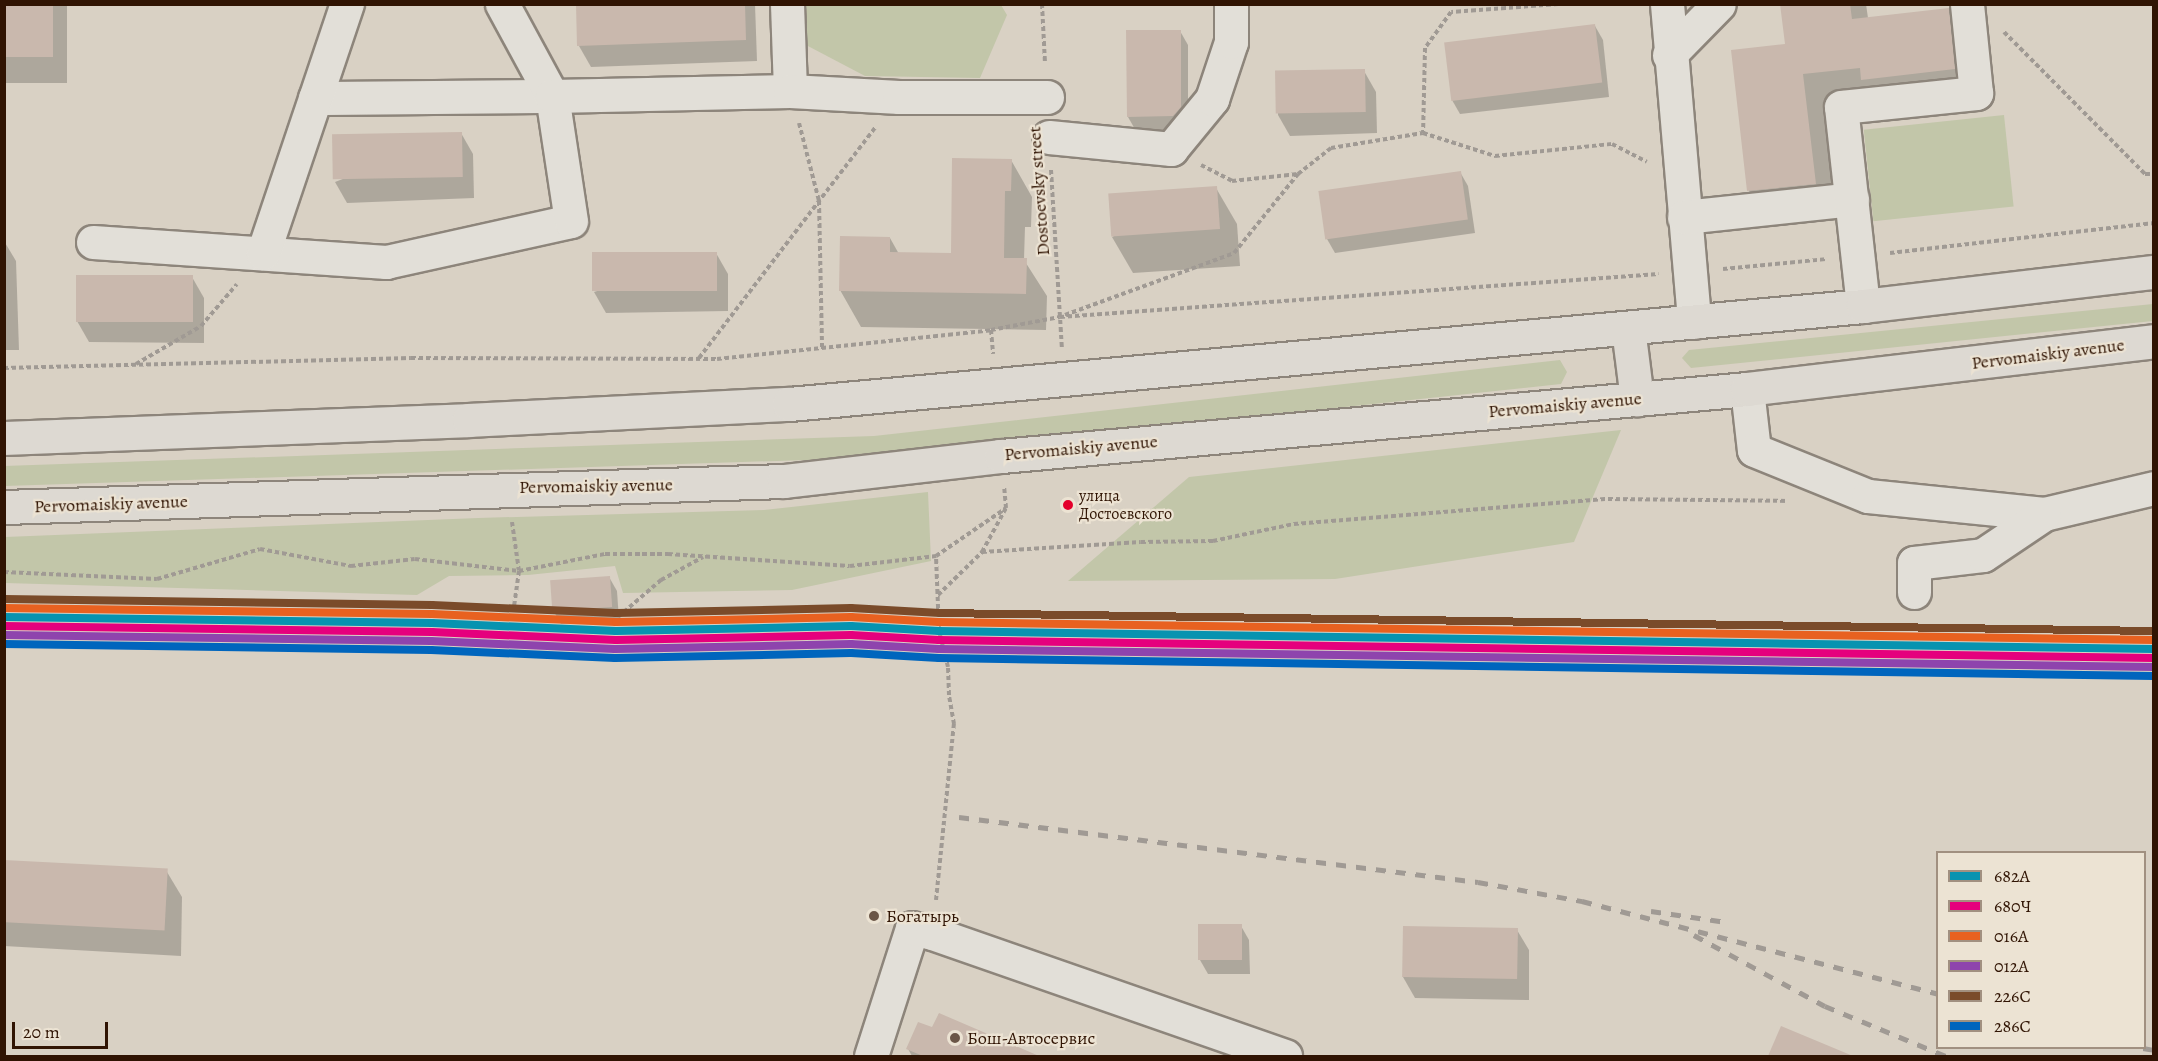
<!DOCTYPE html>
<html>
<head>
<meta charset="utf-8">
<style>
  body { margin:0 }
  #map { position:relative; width:2158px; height:1061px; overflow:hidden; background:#d9d1c4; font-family:Alegreya,serif }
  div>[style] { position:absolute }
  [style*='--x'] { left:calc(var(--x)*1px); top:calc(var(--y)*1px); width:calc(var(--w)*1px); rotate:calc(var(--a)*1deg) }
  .green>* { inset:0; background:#c2c6a9; transform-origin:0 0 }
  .shadow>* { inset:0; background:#0003; transform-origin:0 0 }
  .building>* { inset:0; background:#c9b8ad; transform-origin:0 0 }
  .path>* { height:4px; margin-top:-2px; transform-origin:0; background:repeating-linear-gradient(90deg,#a09a94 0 4.5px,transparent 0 7.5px) }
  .roads { filter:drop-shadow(2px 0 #8d857b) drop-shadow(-2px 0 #8d857b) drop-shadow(0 2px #8d857b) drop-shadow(0 -2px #8d857b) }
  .minor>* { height:33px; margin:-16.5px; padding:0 16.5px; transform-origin:16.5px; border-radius:16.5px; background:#e2dfd8 }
  .major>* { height:33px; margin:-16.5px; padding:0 16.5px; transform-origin:16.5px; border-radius:16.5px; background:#ddd9d2 }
  .rail>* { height:4.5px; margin-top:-2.25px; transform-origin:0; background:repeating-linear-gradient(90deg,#a09a94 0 10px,transparent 0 20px) }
  .rail-1>* { height:8px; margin:-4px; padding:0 4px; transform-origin:4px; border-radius:4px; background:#0793b0 }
  .rail-2>* { height:8px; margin:-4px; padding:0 4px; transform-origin:4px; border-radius:4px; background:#e5007d }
  .rail-3>* { height:8px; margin:-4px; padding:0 4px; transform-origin:4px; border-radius:4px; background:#e86120 }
  .rail-4>* { height:8px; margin:-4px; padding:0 4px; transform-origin:4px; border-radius:4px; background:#8e44ad }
  .rail-5>* { height:8px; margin:-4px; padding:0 4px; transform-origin:4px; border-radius:4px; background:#7a4b2a }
  .rail-6>* { height:8px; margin:-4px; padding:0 4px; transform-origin:4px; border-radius:4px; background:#0065bd }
  .dots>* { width:16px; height:16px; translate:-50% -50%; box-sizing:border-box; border:3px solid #ece3d3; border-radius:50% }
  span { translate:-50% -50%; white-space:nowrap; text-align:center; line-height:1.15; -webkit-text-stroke:4.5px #ece3d3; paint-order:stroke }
  .bus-label { font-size:16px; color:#301403 }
  .left { translate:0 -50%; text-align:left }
  .street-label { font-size:18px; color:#301403 }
  .poi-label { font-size:18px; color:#301403 }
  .frame { position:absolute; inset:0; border:6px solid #301403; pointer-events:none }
  .legend { position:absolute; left:1936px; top:851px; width:210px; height:198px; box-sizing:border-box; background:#ece3d3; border:2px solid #a19080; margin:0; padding:8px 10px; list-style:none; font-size:18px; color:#301403 }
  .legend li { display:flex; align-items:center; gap:12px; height:30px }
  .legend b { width:30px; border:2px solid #a19080 }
  .scale { position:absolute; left:12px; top:1022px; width:96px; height:27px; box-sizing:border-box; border:3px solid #301403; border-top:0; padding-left:8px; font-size:18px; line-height:21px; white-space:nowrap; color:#301403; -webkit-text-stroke:4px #ece3d3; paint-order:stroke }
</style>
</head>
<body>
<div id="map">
  <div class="green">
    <i style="clip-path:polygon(805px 5px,1001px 5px,1007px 15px,980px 78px,865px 76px,806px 45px)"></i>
    <i style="left:2004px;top:115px;width:92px;height:141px;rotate:84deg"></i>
    <i style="clip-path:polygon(2153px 304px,2153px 321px,1691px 368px,1682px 358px,1689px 350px)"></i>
    <i style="clip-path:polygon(1560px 360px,1567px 372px,1561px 384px,868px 458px,5px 486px,4px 466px,874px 436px)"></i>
    <i style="clip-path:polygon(1621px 430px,1574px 542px,1335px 579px,1068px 581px,1189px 477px)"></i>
    <i style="clip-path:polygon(928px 492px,931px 561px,792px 590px,623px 593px,615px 566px,528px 575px,449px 576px,417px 595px,5px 583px,5px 537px,478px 518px,764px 510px)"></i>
  </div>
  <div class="shadow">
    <i style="left:4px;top:4px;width:63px;height:79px"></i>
    <i style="clip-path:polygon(577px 4px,755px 4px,757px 61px,591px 67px,579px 46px)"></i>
    <i style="clip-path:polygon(1782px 4px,1866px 4px,1868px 18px,1948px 9px,1969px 46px,1975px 106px,1877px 104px,1823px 110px,1836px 220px,1770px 227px,1749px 191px,1733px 52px,1786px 45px)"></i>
    <i style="clip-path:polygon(1595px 26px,1603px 40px,1609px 97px,1460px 114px,1452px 100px)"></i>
    <i style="clip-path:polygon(1180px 31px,1188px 45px,1188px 122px,1181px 130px,1136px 131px,1128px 117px)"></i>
    <i style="clip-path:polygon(1364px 71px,1376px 92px,1377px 133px,1290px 136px,1278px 115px,1277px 73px)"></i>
    <i style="clip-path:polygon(461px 133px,473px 154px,474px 198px,347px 203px,335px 182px)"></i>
    <i style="clip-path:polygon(1011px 160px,1032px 197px,1031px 227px,1025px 227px,1024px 260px,1047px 296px,1046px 330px,861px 327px,840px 290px,890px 238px,899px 254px,952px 255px)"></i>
    <i style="clip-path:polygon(1460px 172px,1468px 186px,1475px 233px,1335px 253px,1327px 239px,1320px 192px)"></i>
    <i style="clip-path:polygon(1216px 188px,1237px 224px,1240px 266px,1133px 273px,1112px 237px)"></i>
    <i style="clip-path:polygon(4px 241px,16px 261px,19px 350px,4px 350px)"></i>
    <i style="clip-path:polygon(716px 253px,728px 274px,728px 311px,606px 313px,594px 292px)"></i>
    <i style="clip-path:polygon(192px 277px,204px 298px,204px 343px,89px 342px,77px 321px)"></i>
    <i style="clip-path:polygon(609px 577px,617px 591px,619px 620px,561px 624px,553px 610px)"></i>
    <i style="clip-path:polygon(4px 861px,167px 872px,182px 897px,181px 956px,4px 946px)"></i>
    <i style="clip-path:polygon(1241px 926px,1249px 940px,1250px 974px,1208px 974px,1200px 960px)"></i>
    <i style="clip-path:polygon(1517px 930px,1529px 950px,1529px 1000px,1415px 998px,1403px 977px)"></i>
    <i style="clip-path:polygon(939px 1014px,1035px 1056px,912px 1056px,908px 1049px,933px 1029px)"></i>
    <i style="clip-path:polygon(1782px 1028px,1849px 1056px,1769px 1056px)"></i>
  </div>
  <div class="building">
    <i style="left:4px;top:4px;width:49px;height:53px"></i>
    <i style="clip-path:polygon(576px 4px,745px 4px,746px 40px,577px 46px)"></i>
    <i style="clip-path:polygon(1780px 4px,1850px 4px,1852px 19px,1949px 8px,1955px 69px,1861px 80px,1860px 68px,1803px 74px,1816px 184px,1747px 191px,1731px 50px,1785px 44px)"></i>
    <i style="left:1595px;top:24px;width:59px;height:152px;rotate:83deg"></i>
    <i style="clip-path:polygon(1126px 30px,1181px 30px,1181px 107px,1173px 116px,1127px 117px)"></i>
    <i style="left:1365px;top:69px;width:43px;height:90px;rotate:89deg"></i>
    <i style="left:462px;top:132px;width:45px;height:130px;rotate:89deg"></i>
    <i style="clip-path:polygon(952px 158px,1012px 159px,1011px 191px,1005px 191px,1004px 258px,1027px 258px,1026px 294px,839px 291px,840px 236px,890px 237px,890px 252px,951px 253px)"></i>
    <i style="left:1461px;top:171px;width:49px;height:144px;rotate:82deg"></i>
    <i style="left:1217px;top:186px;width:43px;height:109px;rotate:86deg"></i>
    <i style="left:717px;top:252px;width:39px;height:125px;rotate:90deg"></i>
    <i style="left:76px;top:275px;width:117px;height:47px"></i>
    <i style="left:610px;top:576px;width:31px;height:60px;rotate:86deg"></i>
    <i style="left:4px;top:860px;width:164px;height:62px;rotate:3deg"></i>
    <i style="left:1198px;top:924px;width:44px;height:36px"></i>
    <i style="left:1403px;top:926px;width:115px;height:51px;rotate:1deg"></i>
    <i style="clip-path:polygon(939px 1013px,1039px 1056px,923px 1056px,906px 1049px,918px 1022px,932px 1027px)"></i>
    <i style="clip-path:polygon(1781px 1026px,1853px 1056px,1768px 1056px)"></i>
  </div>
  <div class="path">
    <i style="--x:1042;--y:4;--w:60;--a:87.1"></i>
    <i style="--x:1558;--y:4;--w:107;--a:175.7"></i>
    <i style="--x:1451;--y:12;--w:44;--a:125.8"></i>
    <i style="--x:1425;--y:48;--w:85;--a:91.3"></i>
    <i style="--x:1423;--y:133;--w:76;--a:17.7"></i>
    <i style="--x:1495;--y:156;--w:118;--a:-5.9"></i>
    <i style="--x:1612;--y:144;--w:39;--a:27"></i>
    <i style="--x:2004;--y:32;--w:200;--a:45.2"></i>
    <i style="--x:2145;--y:174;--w:9;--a:0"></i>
    <i style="--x:799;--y:123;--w:81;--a:75.6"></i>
    <i style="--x:819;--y:201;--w:146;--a:88.8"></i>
    <i style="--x:1201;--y:165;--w:35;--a:27"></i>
    <i style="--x:1232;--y:181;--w:66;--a:-6.1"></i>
    <i style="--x:1298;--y:174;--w:42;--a:-38.2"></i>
    <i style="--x:1331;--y:148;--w:93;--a:-9.3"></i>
    <i style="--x:1051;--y:170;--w:178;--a:86.5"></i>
    <i style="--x:1890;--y:253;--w:266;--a:-6.5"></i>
    <i style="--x:1723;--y:269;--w:103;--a:-5.5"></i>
    <i style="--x:1065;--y:315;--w:180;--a:-20.1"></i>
    <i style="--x:1234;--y:253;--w:102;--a:-51"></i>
    <i style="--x:991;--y:330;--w:24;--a:85"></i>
    <i style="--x:699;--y:358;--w:290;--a:-52.6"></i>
    <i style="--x:136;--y:364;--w:75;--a:-30.3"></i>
    <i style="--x:201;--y:326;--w:55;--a:-49.4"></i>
    <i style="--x:4;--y:368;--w:407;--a:-1.4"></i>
    <i style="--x:411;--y:358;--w:306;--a:0.2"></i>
    <i style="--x:717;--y:359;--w:276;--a:-6"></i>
    <i style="--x:991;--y:330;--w:70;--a:-10.7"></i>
    <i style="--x:1060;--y:317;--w:600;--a:-4.11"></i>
    <i style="--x:512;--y:522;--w:49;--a:81.9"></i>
    <i style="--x:519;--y:571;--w:37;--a:98"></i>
    <i style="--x:982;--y:552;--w:159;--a:-3.6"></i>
    <i style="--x:1141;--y:542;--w:72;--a:-0.8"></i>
    <i style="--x:1213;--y:541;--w:83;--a:-11.9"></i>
    <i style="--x:1294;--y:524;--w:315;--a:-4.6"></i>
    <i style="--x:1608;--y:499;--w:180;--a:0.6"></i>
    <i style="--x:4;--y:572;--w:153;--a:2.6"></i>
    <i style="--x:157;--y:579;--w:107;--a:-16.2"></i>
    <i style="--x:260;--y:549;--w:93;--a:10.6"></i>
    <i style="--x:351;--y:566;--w:64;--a:-6.2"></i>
    <i style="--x:415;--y:559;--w:105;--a:6.6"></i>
    <i style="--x:519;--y:571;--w:88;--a:-11.2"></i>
    <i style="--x:605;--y:554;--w:63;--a:0"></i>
    <i style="--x:668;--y:554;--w:182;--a:3.8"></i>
    <i style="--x:850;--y:566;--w:87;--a:-6.6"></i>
    <i style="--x:938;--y:595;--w:62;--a:-44.3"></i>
    <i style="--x:982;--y:552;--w:50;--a:-61.4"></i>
    <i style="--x:1006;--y:508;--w:21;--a:-95"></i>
    <i style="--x:618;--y:617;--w:57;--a:-40.7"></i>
    <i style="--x:661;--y:580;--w:48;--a:-28.7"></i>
    <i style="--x:936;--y:900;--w:177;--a:-84.2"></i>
    <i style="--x:954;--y:724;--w:29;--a:-100"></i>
    <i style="--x:949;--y:695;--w:28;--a:-92"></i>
    <i style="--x:948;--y:667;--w:37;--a:-104"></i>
    <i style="--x:939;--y:631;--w:75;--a:-92.3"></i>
    <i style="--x:936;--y:556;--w:85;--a:-34.4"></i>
  </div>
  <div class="roads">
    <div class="minor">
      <i style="--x:787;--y:4;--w:87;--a:88"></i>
      <i style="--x:1667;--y:4;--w:319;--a:85.1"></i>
      <i style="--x:1669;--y:55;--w:71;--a:-45.6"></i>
      <i style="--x:315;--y:98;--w:237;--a:-0.5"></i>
      <i style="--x:552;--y:96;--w:105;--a:-118.5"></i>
      <i style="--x:1049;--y:137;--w:123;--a:5.6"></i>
      <i style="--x:1171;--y:149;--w:65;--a:-50.6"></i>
      <i style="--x:1212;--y:99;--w:60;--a:-71.6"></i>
      <i style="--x:1231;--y:42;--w:38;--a:-90"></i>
      <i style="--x:1684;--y:217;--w:169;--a:-6.1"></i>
      <i style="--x:93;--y:242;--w:294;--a:3.9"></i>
      <i style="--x:386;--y:262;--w:189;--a:-12.5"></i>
      <i style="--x:571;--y:221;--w:126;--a:-98.6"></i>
      <i style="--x:552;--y:96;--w:238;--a:-1.2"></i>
      <i style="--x:790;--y:91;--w:109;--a:3.2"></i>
      <i style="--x:899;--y:97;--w:148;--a:0"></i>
      <i style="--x:263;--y:253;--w:263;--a:-71.4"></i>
      <i style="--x:1863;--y:306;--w:200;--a:-96.3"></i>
      <i style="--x:1841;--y:107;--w:136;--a:-5.9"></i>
      <i style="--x:1976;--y:93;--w:89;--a:-95.8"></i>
      <i style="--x:1747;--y:389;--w:61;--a:83.5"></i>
      <i style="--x:1754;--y:450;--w:123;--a:22"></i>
      <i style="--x:1868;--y:496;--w:177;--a:5.8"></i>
      <i style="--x:2044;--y:514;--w:113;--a:-13.3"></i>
      <i style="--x:1914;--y:592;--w:29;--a:-90"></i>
      <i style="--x:1914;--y:563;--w:69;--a:-6.6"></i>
      <i style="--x:1983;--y:555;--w:73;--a:-33.9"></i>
      <i style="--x:871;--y:1056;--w:134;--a:-72.2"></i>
      <i style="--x:912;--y:928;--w:21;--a:14"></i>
      <i style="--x:932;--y:933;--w:374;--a:19.2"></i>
    </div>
    <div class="major">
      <i style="--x:1628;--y:328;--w:72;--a:82.8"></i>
      <i style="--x:4;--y:438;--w:465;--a:-2.2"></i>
      <i style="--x:469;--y:420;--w:320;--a:-2.9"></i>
      <i style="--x:789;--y:404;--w:1078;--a:-5.21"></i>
      <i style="--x:1863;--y:306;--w:293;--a:-6.7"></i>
      <i style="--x:4;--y:507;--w:780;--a:-1.91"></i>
      <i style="--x:784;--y:481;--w:218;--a:-6.6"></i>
      <i style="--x:1001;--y:456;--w:749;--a:-5.13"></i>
      <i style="--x:1747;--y:389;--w:410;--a:-6.7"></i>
    </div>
  </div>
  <div class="rail">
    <i style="--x:959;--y:817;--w:523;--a:7.14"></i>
    <i style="--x:1478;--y:882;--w:106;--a:10.4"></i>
    <i style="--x:1582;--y:901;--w:368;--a:14.6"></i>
    <i style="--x:1651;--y:911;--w:76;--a:8.3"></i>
    <i style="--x:1694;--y:935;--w:149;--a:28.5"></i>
    <i style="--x:1825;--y:1006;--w:131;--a:22.5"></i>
    <i style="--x:2143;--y:1048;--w:11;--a:10"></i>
  </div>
  <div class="rail-1">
    <i style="--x:4;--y:617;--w:428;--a:0.8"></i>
    <i style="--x:432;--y:623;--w:184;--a:2.5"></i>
    <i style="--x:616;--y:631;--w:235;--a:-1.2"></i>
    <i style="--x:851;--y:626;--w:88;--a:3.3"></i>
    <i style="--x:939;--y:631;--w:1215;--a:0.85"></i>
  </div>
  <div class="rail-2">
    <i style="--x:4;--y:626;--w:428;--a:0.8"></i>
    <i style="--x:432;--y:632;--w:184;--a:2.5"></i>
    <i style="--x:616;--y:640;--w:235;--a:-1.2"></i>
    <i style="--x:851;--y:635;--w:88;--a:3.3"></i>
    <i style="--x:939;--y:640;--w:1215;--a:0.85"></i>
  </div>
  <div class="rail-3">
    <i style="--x:4;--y:608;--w:428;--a:0.8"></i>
    <i style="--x:432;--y:614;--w:184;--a:2.5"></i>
    <i style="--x:616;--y:622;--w:235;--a:-1.2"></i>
    <i style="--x:851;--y:617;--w:88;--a:3.3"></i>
    <i style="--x:939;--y:622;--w:1215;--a:0.85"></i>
  </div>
  <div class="rail-4">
    <i style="--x:4;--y:635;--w:427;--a:0.8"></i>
    <i style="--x:431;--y:641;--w:184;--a:2.5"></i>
    <i style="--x:615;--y:649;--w:236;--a:-1.2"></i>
    <i style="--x:851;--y:644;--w:88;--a:3.3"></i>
    <i style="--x:939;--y:649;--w:1215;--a:0.85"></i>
  </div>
  <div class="rail-5">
    <i style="--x:4;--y:599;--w:428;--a:0.8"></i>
    <i style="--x:432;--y:605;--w:184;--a:2.5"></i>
    <i style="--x:616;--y:613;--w:235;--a:-1.2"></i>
    <i style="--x:851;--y:608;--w:89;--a:3.2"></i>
    <i style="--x:940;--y:613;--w:1214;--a:0.85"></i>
  </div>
  <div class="rail-6">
    <i style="--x:4;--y:644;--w:427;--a:0.8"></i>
    <i style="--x:431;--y:650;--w:184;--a:2.5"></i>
    <i style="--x:615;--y:658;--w:236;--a:-1.2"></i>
    <i style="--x:851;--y:653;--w:88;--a:3.3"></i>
    <i style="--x:939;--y:658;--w:1215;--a:0.85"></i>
  </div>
  <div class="dots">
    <i style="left:1068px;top:505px;background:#e4002b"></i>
    <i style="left:874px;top:916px;background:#6b5647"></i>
    <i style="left:955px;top:1038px;background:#6b5647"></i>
  </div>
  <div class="bus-label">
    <span class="left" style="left:1079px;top:505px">улица<br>Достоевского</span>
  </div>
  <div class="street-label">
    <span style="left:1039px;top:191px;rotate:-94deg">Dostoevsky street</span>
    <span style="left:2048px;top:354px;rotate:-7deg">Pervomaiskiy avenue</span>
    <span style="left:1565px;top:405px;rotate:-5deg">Pervomaiskiy avenue</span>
    <span style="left:1081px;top:448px;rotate:-5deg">Pervomaiskiy avenue</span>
    <span style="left:596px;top:486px;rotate:-1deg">Pervomaiskiy avenue</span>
    <span style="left:111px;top:504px;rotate:-2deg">Pervomaiskiy avenue</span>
  </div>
  <div class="poi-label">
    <span class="left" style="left:886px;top:916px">Богатырь</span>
    <span class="left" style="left:967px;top:1038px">Бош-Автосервис</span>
  </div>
  <div class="frame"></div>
  <ul class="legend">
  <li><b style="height:8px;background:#0793b0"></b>682А</li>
  <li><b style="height:8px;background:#e5007d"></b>680Ч</li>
  <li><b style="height:8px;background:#e86120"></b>016А</li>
  <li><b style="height:8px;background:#8e44ad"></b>012А</li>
  <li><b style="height:8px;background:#7a4b2a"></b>226С</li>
  <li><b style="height:8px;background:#0065bd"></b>286С</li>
  </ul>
  <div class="scale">20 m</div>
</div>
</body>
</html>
